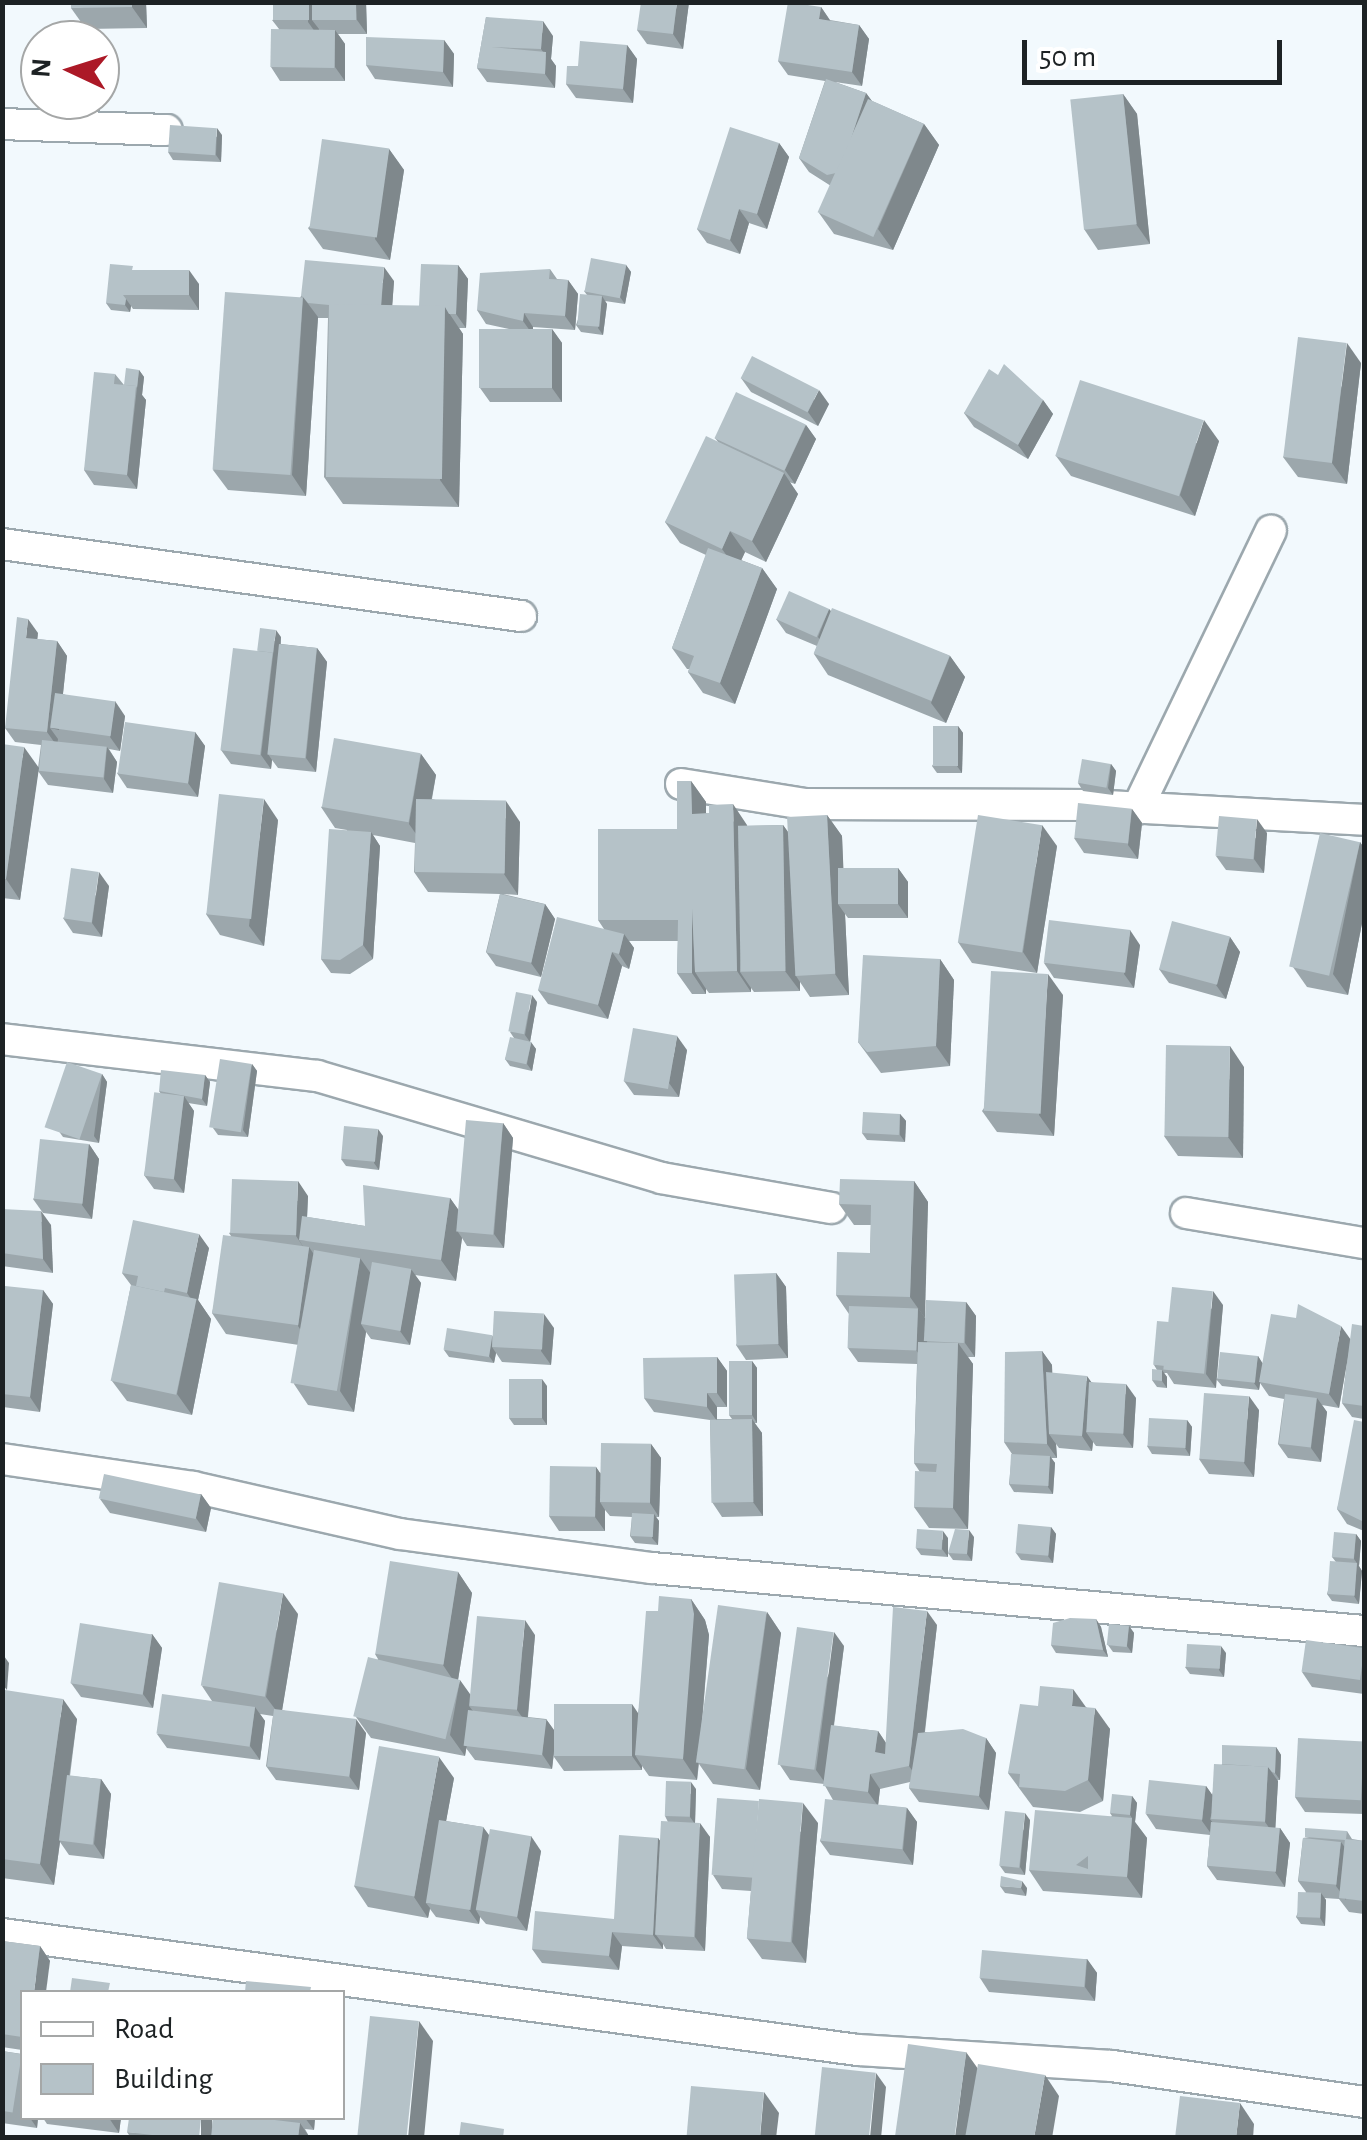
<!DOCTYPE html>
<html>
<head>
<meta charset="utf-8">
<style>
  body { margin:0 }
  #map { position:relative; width:1367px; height:2140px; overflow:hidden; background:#f2f9fd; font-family:"Alegreya Sans",sans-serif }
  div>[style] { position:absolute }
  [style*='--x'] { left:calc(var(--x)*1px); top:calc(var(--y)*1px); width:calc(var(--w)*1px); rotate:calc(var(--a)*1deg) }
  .roads { filter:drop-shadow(2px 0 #9ca8ae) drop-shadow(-2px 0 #9ca8ae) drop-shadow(0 2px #9ca8ae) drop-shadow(0 -2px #9ca8ae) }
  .minor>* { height:30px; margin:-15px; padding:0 15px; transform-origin:15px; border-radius:15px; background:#fff }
  .wall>* { inset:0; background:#9ca7ac }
  .shaded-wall>* { inset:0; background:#7f888c; transform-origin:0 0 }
  .building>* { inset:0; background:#b5c2c8; transform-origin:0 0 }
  span { translate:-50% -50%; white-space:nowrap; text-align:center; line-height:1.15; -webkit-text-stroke:9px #fff; paint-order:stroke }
  .frame { position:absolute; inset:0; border:5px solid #1d2224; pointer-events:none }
  .legend { position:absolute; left:20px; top:1990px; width:325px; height:130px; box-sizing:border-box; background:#fff; border:2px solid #a5a7a7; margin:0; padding:12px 18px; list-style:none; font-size:30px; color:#1d2224 }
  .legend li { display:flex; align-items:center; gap:20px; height:50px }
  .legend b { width:50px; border:2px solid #a5a7a7 }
  .north { position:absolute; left:20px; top:20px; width:100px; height:100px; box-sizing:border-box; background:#fff; border:2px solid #a5a7a7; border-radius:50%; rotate:274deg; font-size:28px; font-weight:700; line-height:40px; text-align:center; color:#1d2224 }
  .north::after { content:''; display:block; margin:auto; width:35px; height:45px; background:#ac1927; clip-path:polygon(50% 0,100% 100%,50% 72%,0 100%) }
  .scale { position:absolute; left:1022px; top:40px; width:260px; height:45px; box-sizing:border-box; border:5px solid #1d2224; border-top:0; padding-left:12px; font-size:30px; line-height:35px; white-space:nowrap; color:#1d2224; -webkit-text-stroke:8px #fff; paint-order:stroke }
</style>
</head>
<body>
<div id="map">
  <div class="roads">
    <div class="minor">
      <i style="--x:2;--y:124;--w:165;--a:2.1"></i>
      <i style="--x:2;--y:544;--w:524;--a:7.9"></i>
      <i style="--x:681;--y:784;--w:126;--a:9.2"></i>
      <i style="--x:805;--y:804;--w:285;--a:0.2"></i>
      <i style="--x:1090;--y:805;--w:274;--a:3.1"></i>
      <i style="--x:1137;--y:809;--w:309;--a:-64.3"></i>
      <i style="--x:2;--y:1039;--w:317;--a:6.7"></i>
      <i style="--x:317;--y:1076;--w:359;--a:16.5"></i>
      <i style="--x:661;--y:1178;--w:173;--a:10"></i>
      <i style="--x:1186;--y:1213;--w:181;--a:9.6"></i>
      <i style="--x:2;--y:1459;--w:193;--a:8.3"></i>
      <i style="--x:193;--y:1487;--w:212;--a:12.8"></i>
      <i style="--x:400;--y:1534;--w:254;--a:7.7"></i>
      <i style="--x:652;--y:1568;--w:715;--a:5.06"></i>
      <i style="--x:2;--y:1934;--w:864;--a:7.72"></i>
      <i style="--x:858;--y:2050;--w:255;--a:3.6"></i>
      <i style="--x:1112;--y:2066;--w:255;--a:8.1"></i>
    </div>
  </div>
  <div class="wall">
    <i style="clip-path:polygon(146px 2px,147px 28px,86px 29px,71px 8px)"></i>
    <i style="clip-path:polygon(366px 2px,367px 34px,338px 34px,345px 44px,345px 81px,280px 81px,271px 67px,279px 29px,272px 20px)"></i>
    <i style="clip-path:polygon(689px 2px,683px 49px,647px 44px,637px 30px)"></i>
    <i style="clip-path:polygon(821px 7px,830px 20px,859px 25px,869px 39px,862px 86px,835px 82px,866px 93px,872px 101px,924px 124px,939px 145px,893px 250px,834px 234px,819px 213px,831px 186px,809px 172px,799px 158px,825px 81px,788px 75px,778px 61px)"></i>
    <i style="clip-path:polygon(486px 17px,553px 36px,551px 59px,556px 66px,555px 88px,487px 82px,477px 68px)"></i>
    <i style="clip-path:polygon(444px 40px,454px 54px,453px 87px,375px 79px,366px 65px)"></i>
    <i style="clip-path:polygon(627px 45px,637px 59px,633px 103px,576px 98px,566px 84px,578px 66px)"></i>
    <i style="clip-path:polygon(1123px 94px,1137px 114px,1150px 244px,1098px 250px,1084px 229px)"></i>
    <i style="clip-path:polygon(222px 135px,221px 162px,173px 160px,168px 152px)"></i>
    <i style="clip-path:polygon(779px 143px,789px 157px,767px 229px,749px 223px,740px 254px,707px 243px,697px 229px)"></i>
    <i style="clip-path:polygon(389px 149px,404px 170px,390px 260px,323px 249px,308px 228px)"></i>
    <i style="clip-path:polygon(458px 265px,468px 279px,466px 328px,459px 328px,463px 334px,459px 507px,343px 504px,324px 477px,328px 318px,318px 318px,306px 496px,228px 490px,213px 470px,301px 296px,394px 281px,392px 306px,419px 306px)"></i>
    <i style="clip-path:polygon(626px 265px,631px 272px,625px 304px,605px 301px,607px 304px,603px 335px,581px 332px,576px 325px,587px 295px,584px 291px)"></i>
    <i style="clip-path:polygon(550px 269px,557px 279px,568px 280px,578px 294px,575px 330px,533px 327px,533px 329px,552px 329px,562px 343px,562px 402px,490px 402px,480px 388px,509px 329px,486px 324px,477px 310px)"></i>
    <i style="clip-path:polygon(135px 270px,199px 284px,199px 310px,133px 309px,131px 306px,130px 312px,111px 310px,106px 303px)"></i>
    <i style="clip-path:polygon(1361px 363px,1347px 484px,1298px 477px,1283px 457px)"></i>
    <i style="clip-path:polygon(139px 370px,144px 377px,142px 395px,146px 400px,137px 489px,94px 485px,84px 470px,115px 374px,124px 385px)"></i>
    <i style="clip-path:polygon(998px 375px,1043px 400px,1053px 414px,1028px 459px,974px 427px,964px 413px)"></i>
    <i style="clip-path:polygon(741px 378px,829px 404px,818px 426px,751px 392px)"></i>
    <i style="clip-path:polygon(806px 425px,816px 439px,795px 484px,789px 482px,798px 494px,766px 562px,745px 552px,741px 560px,762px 568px,777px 589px,735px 704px,703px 693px,688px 672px,689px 669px,687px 669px,672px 648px,706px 555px,680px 543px,665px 522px,718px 442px,715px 438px)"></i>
    <i style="clip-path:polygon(1219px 441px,1195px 516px,1071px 476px,1056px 456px)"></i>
    <i style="clip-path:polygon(829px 609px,831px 611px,950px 656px,965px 677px,946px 723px,828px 675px,814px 654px,817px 646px,786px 633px,776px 619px)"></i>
    <i style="clip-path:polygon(38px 633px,37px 639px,57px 641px,67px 656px,63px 694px,125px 716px,120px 751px,109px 749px,117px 762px,113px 793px,48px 785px,38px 771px,20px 900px,2px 898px,2px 744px,38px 768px,41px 745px,15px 742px,5px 728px)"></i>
    <i style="clip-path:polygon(281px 637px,281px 644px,317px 648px,327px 662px,316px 772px,278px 768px,272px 760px,271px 769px,231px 764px,221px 750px,258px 651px)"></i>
    <i style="clip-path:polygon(958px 726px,963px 733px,962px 773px,937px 773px,932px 766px)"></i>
    <i style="clip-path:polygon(195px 732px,205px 746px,198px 797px,127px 788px,117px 773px)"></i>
    <i style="clip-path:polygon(421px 754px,436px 775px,432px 799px,520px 822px,518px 895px,503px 894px,545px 904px,555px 919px,541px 977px,496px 966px,486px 952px,500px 894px,428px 892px,414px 872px,415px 843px,373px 835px,380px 846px,373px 959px,350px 974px,331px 973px,321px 959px,347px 830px,335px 828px,321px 807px)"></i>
    <i style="clip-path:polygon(1111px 764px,1116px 771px,1113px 795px,1083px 791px,1078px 783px)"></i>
    <i style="clip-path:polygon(691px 781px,706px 802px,706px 813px,748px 826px,783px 825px,788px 832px,827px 815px,842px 836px,843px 868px,898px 868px,908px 882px,908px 918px,848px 918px,845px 914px,849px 995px,810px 997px,800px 982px,800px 991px,754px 992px,751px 988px,751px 992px,709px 993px,706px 989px,706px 994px,692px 994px,677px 973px,678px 941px,629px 941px,634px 948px,629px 969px,622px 966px,608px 1019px,548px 1004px,538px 990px,604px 929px,598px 920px,677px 829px)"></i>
    <i style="clip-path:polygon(1132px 809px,1142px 823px,1138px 859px,1084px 853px,1074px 838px)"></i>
    <i style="clip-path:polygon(278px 820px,264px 946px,220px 935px,206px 914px)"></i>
    <i style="clip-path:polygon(1267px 833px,1264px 873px,1226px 870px,1216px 856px)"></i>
    <i style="clip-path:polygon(1360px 842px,1364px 848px,1364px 913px,1348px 995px,1307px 987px,1293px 967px)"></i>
    <i style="clip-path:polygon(1057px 846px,1037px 973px,972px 963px,958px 942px)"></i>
    <i style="clip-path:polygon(109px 886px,102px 937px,73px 933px,63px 918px)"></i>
    <i style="clip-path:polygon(1230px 937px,1240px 952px,1226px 999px,1169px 983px,1159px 969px)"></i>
    <i style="clip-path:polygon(1140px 945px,1134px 988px,1054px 978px,1044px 963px)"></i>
    <i style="clip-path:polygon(940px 959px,954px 980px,950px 1066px,881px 1073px,858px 1042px)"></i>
    <i style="clip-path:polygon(1063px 995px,1054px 1136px,997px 1132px,982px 1111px)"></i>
    <i style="clip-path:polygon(537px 1002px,530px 1042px,536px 1049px,532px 1071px,510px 1066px,505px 1059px,514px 1038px,510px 1032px)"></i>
    <i style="clip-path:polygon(687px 1050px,679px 1097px,634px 1095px,624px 1081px)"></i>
    <i style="clip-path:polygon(252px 1064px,257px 1071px,248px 1137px,218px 1135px,213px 1128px)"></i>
    <i style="clip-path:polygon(1244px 1067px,1243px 1158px,1178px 1156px,1164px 1136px)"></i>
    <i style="clip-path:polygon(102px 1074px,107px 1082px,99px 1143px,63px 1137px,58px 1130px)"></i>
    <i style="clip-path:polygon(205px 1075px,210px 1082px,207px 1106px,188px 1103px,194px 1111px,184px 1193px,154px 1189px,144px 1175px,163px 1097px,159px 1091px)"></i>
    <i style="clip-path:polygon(900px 1114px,906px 1121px,905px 1142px,867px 1140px,862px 1133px)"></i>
    <i style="clip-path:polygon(503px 1123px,513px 1138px,504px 1248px,467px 1246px,462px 1238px,456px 1281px,415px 1275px,421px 1283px,410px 1345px,371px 1339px,366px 1332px,354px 1412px,308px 1405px,294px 1384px,299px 1345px,226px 1334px,212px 1313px,231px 1236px,229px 1233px,308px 1196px,307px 1217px,365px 1226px,450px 1198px,459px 1211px)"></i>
    <i style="clip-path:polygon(383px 1136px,379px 1170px,346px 1166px,341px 1159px)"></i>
    <i style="clip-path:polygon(89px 1144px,99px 1159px,92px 1219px,43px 1213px,33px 1199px)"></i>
    <i style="clip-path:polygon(914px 1181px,928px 1202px,924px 1318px,926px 1320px,966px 1302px,976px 1316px,975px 1357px,968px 1357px,973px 1364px,968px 1529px,929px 1528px,914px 1507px,920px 1472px,914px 1463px,917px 1364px,858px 1362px,848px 1348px,849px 1314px,836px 1295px,870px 1253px,871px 1225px,854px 1225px,839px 1204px)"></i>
    <i style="clip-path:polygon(2px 1209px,51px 1225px,53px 1273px,2px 1266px)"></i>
    <i style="clip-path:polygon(209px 1248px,198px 1300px,211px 1319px,192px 1415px,127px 1401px,112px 1381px,131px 1285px,122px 1273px)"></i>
    <i style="clip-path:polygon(776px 1273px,786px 1287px,788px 1358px,746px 1360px,736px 1345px)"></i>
    <i style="clip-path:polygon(43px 1290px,53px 1304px,40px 1412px,3px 1407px,2px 1310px)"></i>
    <i style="clip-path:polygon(1223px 1305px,1216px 1379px,1258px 1356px,1262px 1363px,1350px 1340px,1364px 1326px,1364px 1419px,1352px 1417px,1342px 1403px,1348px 1355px,1339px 1408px,1322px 1405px,1327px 1412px,1321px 1462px,1288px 1458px,1278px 1444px,1284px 1399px,1269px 1396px,1260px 1383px,1259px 1390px,1222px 1386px,1216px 1379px,1216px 1388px,1174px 1384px,1167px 1373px,1164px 1373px,1167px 1377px,1167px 1388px,1157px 1387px,1152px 1380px,1157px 1370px,1154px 1365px,1169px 1322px)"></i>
    <i style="clip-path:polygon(554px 1328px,551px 1365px,502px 1362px,496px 1353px,494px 1363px,449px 1357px,444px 1350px,493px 1336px)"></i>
    <i style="clip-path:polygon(1042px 1351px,1052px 1365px,1052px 1373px,1091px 1382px,1136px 1398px,1133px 1448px,1096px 1446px,1093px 1442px,1092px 1451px,1059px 1448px,1056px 1444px,1057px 1458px,1051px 1458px,1055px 1463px,1053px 1494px,1014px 1492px,1009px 1484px,1012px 1454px,1004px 1442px)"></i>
    <i style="clip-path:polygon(717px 1357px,727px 1371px,727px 1407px,717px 1407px,717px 1419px,732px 1419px,729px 1415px,752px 1361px,757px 1368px,757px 1423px,754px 1423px,762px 1433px,763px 1516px,722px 1517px,712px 1502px,710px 1420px,654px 1412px,644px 1398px)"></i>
    <i style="clip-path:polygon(547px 1386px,547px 1425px,514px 1425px,509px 1418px)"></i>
    <i style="clip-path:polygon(1259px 1410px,1254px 1477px,1209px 1474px,1199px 1459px)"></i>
    <i style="clip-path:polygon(1187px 1420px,1192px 1427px,1190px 1456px,1152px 1454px,1147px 1446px)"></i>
    <i style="clip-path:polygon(1364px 1422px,1364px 1531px,1347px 1524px,1337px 1509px)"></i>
    <i style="clip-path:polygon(651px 1444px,661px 1458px,659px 1517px,656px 1517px,659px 1521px,658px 1545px,635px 1543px,630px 1536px,632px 1517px,610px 1516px,605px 1510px,605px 1531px,559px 1531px,549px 1516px,596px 1467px,600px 1473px)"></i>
    <i style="clip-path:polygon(201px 1494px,211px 1508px,206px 1532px,110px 1513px,100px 1499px)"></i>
    <i style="clip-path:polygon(1051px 1527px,1056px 1534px,1053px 1563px,1021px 1560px,1016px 1553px)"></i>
    <i style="clip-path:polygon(1356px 1534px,1361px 1541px,1359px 1566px,1362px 1571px,1359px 1604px,1332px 1601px,1327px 1594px,1336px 1562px,1332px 1557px)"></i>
    <i style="clip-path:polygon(974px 1537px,972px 1561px,953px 1560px,948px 1553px)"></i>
    <i style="clip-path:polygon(948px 1538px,948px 1557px,921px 1555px,916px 1548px)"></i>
    <i style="clip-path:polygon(458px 1572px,472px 1593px,458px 1680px,470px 1695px,535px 1635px,528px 1717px,546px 1719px,554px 1730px,638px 1713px,658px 1611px,691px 1599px,705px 1620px,709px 1635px,700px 1750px,767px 1612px,781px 1633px,760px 1790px,713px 1784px,699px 1764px,697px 1780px,649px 1776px,642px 1766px,642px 1770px,564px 1771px,554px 1757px,554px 1753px,552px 1769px,475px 1760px,466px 1748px,465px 1756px,371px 1738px,356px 1717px,378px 1659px,375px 1654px)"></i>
    <i style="clip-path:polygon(298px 1614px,282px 1710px,366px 1733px,359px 1790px,276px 1780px,266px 1766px,273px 1716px,260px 1714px,265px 1721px,260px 1760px,167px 1748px,157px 1734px,212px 1701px,202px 1686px)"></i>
    <i style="clip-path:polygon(1096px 1619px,1101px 1627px,1108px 1657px,1056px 1653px,1051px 1645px)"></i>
    <i style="clip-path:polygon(937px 1625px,925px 1732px,986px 1738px,996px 1753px,989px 1810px,919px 1802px,909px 1788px,910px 1782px,880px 1789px,878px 1805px,907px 1808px,917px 1822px,913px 1865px,830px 1855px,820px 1841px,833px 1800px,824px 1784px,790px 1780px,780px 1765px,844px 1646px,834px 1726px,878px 1731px,886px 1743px)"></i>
    <i style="clip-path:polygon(1129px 1626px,1134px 1633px,1132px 1653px,1113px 1652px,1108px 1645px)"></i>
    <i style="clip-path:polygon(152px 1634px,162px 1648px,153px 1708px,81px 1697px,71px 1683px)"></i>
    <i style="clip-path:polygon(1364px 1648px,1364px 1694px,1312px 1687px,1302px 1672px)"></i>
    <i style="clip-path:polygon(1226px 1653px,1224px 1677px,1190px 1674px,1185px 1667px)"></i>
    <i style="clip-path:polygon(1038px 1706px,1086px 1707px,1110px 1729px,1103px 1801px,1080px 1812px,1033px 1807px,1008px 1773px)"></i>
    <i style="clip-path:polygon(2px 1711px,77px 1719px,70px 1776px,101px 1779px,111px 1794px,104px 1859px,69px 1855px,60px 1842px,54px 1885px,2px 1878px)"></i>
    <i style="clip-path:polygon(1364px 1742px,1364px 1814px,1305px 1812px,1295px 1797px)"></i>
    <i style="clip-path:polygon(1276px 1747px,1281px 1755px,1280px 1780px,1277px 1780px,1278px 1781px,1275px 1828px,1280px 1828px,1290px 1843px,1285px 1887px,1217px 1880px,1207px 1866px,1210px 1835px,1156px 1829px,1146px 1814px,1206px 1786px,1212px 1795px,1222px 1764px)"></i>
    <i style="clip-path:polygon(454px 1778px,446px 1821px,483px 1827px,489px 1835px,541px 1851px,527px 1931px,486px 1924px,480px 1917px,479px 1924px,436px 1917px,430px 1909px,428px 1918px,368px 1907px,354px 1886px)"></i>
    <i style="clip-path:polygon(696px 1789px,695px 1823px,710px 1837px,705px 1951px,666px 1949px,663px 1944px,663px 1949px,622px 1946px,619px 1970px,542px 1963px,532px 1949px,614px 1919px,658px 1838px,660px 1841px,668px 1822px,665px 1816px)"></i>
    <i style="clip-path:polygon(1132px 1796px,1137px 1803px,1135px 1822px,1147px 1838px,1142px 1898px,1043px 1891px,1029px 1870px,1112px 1816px,1110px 1813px)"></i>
    <i style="clip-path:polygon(1030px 1820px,1025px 1875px,1005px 1873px,1000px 1866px)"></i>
    <i style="clip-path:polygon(818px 1823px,806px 1963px,762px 1959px,747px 1938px,751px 1891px,722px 1889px,713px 1875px)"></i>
    <i style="clip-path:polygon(1347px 1831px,1352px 1839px,1364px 1841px,1364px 1914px,1349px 1912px,1339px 1899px,1324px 1898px,1326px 1900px,1325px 1926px,1301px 1924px,1296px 1917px,1306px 1892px,1298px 1881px,1303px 1838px)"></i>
    <i style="clip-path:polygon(1000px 1886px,1027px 1888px,1026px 1896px,1005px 1893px)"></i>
    <i style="clip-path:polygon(2px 1941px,40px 1946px,50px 1961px,22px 1992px,22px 2050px,2px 2047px)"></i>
    <i style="clip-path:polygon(1087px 1959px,1097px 1973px,1095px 2001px,989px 1992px,980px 1978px)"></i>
    <i style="clip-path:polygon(2px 2051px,22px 2054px,22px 2118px,38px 2118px,37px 2128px,2px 2123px)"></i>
    <i style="clip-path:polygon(43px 2118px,121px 2118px,119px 2133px,47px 2124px)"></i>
    <i style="clip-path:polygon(213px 2118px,315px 2118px,314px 2130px,305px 2129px,310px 2138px,211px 2138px)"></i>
    <i style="clip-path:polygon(127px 2132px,210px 2138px,131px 2138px)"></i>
  </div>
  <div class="shaded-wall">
    <i style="clip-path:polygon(132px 2px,146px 2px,147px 28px,132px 7px)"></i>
    <i style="clip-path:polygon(309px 2px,320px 2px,312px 20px,319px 29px,318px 36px,308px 22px)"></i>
    <i style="clip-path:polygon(356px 2px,366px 2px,367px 34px,357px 20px)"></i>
    <i style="clip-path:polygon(677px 2px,689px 2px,683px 49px,673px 34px)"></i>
    <i style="clip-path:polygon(821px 7px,831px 22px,819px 19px)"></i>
    <i style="clip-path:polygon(543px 21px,553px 36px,551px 59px,556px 66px,555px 88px,545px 74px,546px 56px,541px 49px)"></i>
    <i style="clip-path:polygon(859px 25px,869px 39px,862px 86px,852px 72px)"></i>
    <i style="clip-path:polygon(335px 30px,345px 44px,345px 81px,335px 67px)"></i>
    <i style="clip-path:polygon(444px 40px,454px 54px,453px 87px,443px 72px)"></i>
    <i style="clip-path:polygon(627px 45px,637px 59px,633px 103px,623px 89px)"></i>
    <i style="clip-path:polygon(866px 93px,876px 107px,839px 172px)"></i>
    <i style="clip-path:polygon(1123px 94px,1137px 114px,1150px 244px,1136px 224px)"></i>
    <i style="clip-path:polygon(924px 124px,939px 145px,893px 250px,878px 229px)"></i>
    <i style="clip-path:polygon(217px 128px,222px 135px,221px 162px,216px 155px)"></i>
    <i style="clip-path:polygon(779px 143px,789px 157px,767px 229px,757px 214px)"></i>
    <i style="clip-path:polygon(389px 149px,404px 170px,390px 260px,375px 239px)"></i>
    <i style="clip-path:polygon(739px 209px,749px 223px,740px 254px,730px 240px)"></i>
    <i style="clip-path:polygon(458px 265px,468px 279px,466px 328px,456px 314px)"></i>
    <i style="clip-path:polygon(626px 265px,631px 272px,625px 304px,620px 297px)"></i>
    <i style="clip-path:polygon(384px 267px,394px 281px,391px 324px,381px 310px)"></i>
    <i style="clip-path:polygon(189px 270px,199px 284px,199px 310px,189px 295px)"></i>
    <i style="clip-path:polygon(568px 280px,578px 294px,575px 330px,565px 316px)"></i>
    <i style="clip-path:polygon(602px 296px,607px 304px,603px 335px,598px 328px)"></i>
    <i style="clip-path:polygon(303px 297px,318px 317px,306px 496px,292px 475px)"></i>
    <i style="clip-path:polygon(126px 299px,131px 306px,130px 312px,125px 305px)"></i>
    <i style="clip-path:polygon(445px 307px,463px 334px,459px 507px,440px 480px)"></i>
    <i style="clip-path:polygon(524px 313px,533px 327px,533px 335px,523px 321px)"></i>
    <i style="clip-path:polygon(552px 329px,562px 343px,562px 402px,552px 388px)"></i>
    <i style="clip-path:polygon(1347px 343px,1361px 363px,1347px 484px,1332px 463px)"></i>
    <i style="clip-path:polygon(139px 370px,144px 377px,142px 395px,146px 400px,137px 489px,127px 475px)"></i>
    <i style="clip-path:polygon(819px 390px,829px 404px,818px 426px,808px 412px)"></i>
    <i style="clip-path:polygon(1043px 400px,1053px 414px,1028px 459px,1018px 445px)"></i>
    <i style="clip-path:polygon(1204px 420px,1219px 441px,1195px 516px,1180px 495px)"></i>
    <i style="clip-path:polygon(806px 425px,816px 439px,795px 484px,785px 470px)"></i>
    <i style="clip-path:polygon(784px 473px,798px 494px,766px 562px,752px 541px)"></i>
    <i style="clip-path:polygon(730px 531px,745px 552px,737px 570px,722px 549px)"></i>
    <i style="clip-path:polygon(762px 568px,777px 589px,735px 704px,720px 683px)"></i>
    <i style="clip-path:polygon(829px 609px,839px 623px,828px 651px,818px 637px)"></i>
    <i style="clip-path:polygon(28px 619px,38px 633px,36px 652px,26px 638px)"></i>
    <i style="clip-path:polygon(276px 630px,281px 637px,268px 754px,272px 760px,271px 769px,261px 755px)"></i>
    <i style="clip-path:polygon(57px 641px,67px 656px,59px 730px,50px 728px,58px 739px,57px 746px,47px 732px)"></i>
    <i style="clip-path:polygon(317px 648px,327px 662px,316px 772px,306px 758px)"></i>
    <i style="clip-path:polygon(950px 656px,965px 677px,946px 723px,931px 703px)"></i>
    <i style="clip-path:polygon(115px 701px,125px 716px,120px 751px,110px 737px)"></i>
    <i style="clip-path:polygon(958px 726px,963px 733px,962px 773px,957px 766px)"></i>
    <i style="clip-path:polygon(195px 732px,205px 746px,198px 797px,188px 783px)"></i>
    <i style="clip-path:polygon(24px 747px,39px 768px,20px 900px,6px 879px)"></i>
    <i style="clip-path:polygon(107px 747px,117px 762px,113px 793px,104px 779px)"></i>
    <i style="clip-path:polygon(421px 754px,436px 775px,423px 844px,409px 824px)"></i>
    <i style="clip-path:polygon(1111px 764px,1116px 771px,1113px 795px,1108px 788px)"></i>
    <i style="clip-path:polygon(691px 781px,706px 802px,706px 834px,692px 814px)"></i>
    <i style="clip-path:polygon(264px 799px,278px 820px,264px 946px,249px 926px)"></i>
    <i style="clip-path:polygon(506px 801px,520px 822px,518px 895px,504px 874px)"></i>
    <i style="clip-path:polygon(733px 804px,747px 825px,740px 972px,751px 988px,751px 992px,737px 971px)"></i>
    <i style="clip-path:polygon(1132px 809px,1142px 823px,1138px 859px,1128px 845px)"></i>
    <i style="clip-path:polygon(827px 815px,842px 836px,845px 904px,838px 904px,845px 914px,849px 995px,835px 974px)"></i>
    <i style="clip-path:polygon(1257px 819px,1267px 833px,1264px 873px,1254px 859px)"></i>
    <i style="clip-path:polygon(783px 825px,798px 846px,796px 976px,800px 982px,800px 991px,785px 971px)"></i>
    <i style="clip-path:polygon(1042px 825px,1057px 846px,1037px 973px,1023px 952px)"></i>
    <i style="clip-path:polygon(371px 832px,380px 846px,373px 959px,363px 945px)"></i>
    <i style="clip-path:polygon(1360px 842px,1364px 848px,1364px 913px,1348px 995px,1333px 974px)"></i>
    <i style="clip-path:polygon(898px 868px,908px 882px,908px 918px,898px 904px)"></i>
    <i style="clip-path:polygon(99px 872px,109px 886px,102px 937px,92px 923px)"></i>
    <i style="clip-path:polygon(545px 904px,555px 919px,541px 977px,531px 963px)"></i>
    <i style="clip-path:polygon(692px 908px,695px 972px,706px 989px,706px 994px,692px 973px)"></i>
    <i style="clip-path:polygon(1130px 930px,1140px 945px,1134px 988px,1124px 974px)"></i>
    <i style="clip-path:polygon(624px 934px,634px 948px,629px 969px,619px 954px)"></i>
    <i style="clip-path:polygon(1230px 937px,1240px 952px,1226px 999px,1216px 985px)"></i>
    <i style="clip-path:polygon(612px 952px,622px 966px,608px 1019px,598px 1005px)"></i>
    <i style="clip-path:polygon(940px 959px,954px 980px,950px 1066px,936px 1046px)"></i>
    <i style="clip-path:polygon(1048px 974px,1063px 995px,1054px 1136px,1039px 1115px)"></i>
    <i style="clip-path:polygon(532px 995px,537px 1002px,530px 1042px,525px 1035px)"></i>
    <i style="clip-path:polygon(677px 1036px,687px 1050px,679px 1097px,669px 1083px)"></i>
    <i style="clip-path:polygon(531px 1042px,536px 1049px,532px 1071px,527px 1064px)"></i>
    <i style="clip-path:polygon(1230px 1046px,1244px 1067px,1243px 1158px,1228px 1137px)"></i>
    <i style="clip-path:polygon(252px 1064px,257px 1071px,248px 1137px,243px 1130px)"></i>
    <i style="clip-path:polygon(102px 1074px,107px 1082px,99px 1143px,94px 1136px)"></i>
    <i style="clip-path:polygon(205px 1075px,210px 1082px,207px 1106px,202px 1099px)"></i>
    <i style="clip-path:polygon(184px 1096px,194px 1111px,184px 1193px,174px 1179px)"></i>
    <i style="clip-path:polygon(900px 1114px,906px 1121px,905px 1142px,900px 1135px)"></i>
    <i style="clip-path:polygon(503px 1123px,513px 1138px,504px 1248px,494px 1234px)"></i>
    <i style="clip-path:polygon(378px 1129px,383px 1136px,379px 1170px,374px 1163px)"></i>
    <i style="clip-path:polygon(89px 1144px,99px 1159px,92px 1219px,82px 1205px)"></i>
    <i style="clip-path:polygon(298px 1181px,308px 1196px,306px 1241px,299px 1240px,306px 1251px,296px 1236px)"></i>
    <i style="clip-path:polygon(914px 1181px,928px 1202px,925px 1318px,910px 1297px)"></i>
    <i style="clip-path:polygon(450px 1198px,465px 1219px,458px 1232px,462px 1238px,456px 1281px,441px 1260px)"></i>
    <i style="clip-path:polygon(41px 1211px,51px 1225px,53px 1273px,43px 1259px)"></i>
    <i style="clip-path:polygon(199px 1234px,209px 1248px,198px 1300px,211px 1319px,192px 1415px,177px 1394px,195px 1305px,187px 1293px)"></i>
    <i style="clip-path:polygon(309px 1247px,323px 1268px,312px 1347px,298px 1326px)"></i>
    <i style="clip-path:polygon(360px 1258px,374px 1278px,361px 1324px,366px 1332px,354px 1412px,340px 1391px)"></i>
    <i style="clip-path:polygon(411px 1269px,421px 1283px,410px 1345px,400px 1331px)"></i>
    <i style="clip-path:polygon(776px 1273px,786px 1287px,788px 1358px,778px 1344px)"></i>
    <i style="clip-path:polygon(43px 1290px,53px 1304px,40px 1412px,30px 1397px)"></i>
    <i style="clip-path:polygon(1213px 1291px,1223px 1305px,1216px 1388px,1206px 1374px)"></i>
    <i style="clip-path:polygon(966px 1302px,976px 1316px,975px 1357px,965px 1343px)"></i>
    <i style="clip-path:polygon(918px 1308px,928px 1322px,926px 1364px,916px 1350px)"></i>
    <i style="clip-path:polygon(544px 1314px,554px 1328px,551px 1365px,541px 1351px)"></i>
    <i style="clip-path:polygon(1341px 1326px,1351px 1340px,1339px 1408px,1329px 1394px)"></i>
    <i style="clip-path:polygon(492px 1335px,492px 1347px,496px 1353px,494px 1363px,489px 1356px)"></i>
    <i style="clip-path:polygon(958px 1343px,973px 1364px,968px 1529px,953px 1508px)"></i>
    <i style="clip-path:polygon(1042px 1351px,1052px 1365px,1055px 1434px,1049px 1434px,1056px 1444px,1057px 1458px,1047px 1444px)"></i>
    <i style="clip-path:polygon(1258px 1356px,1263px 1364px,1259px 1390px,1254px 1383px)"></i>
    <i style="clip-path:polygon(717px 1357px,727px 1371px,727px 1407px,717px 1393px)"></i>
    <i style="clip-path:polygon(752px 1361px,757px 1368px,757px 1423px,752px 1415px)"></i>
    <i style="clip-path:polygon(1162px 1370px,1167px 1377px,1167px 1388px,1162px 1381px)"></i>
    <i style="clip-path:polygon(1087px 1376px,1097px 1390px,1086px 1432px,1093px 1442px,1092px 1451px,1082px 1436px)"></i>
    <i style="clip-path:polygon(542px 1379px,547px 1386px,547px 1425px,542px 1418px)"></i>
    <i style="clip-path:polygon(1126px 1384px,1136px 1398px,1133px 1448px,1123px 1434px)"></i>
    <i style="clip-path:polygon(707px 1393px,717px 1407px,717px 1421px,707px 1407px)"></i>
    <i style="clip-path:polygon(1249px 1396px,1259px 1410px,1254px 1477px,1244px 1463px)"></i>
    <i style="clip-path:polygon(1317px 1398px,1327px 1412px,1321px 1462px,1311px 1448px)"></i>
    <i style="clip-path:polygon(752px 1419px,762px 1433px,763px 1516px,753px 1502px)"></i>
    <i style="clip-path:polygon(1187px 1420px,1192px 1427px,1190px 1456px,1185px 1448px)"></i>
    <i style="clip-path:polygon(651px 1444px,661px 1458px,659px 1517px,650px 1503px)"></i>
    <i style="clip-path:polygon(1050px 1456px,1055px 1463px,1053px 1494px,1048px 1487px)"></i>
    <i style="clip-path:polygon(596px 1467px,606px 1482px,600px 1502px,605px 1510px,605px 1531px,595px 1517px)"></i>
    <i style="clip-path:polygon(201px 1494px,211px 1508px,206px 1532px,196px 1518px)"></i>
    <i style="clip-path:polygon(654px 1514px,659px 1521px,658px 1545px,652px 1538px)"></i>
    <i style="clip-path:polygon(1051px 1527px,1056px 1534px,1053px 1563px,1048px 1556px)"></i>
    <i style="clip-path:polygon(969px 1530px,974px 1537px,972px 1561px,967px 1554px)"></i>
    <i style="clip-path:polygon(943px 1531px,948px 1538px,948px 1557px,942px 1549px)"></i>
    <i style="clip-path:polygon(1356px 1534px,1361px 1541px,1359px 1566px,1354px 1559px)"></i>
    <i style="clip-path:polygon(1357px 1563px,1362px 1571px,1359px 1604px,1354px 1596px)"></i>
    <i style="clip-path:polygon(458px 1572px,472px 1593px,457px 1686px,443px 1665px)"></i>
    <i style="clip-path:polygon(283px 1593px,298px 1614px,281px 1717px,266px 1697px)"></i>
    <i style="clip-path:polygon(691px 1599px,705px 1620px,709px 1635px,697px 1780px,683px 1759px)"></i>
    <i style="clip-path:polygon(927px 1611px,937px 1625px,919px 1780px,909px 1766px)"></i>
    <i style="clip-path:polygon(767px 1612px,781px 1633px,760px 1790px,746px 1769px)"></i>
    <i style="clip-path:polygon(1096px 1619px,1101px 1627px,1108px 1657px,1103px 1650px)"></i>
    <i style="clip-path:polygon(525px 1620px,535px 1635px,527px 1724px,517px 1710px)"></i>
    <i style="clip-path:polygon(1129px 1626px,1134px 1633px,1132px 1653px,1127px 1646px)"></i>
    <i style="clip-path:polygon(834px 1632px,844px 1646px,826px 1784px,816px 1770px)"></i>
    <i style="clip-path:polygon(152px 1634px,162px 1648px,153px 1708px,143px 1694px)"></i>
    <i style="clip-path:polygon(1221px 1646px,1226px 1653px,1224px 1677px,1219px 1670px)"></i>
    <i style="clip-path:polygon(4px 1656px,9px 1663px,7px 1690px,2px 1684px)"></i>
    <i style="clip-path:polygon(460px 1680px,475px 1701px,469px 1706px,473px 1711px,465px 1756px,450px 1735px)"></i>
    <i style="clip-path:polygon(1073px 1689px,1088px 1710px,1072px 1706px)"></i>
    <i style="clip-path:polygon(63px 1699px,77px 1719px,54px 1885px,40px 1864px)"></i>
    <i style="clip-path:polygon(632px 1704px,642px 1719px,635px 1755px,642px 1766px,642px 1770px,632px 1756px)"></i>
    <i style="clip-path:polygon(255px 1707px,265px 1721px,260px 1760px,250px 1746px)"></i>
    <i style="clip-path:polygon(1095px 1708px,1110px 1729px,1103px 1801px,1088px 1780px)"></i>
    <i style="clip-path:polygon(356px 1719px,366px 1733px,359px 1790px,349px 1776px)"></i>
    <i style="clip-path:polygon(546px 1719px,556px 1733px,552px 1769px,542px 1754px)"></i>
    <i style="clip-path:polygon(878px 1731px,888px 1746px,885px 1767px,875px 1752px)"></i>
    <i style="clip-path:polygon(986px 1738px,996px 1753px,989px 1810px,979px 1796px)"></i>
    <i style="clip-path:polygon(1276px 1747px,1281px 1755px,1280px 1780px,1275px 1773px)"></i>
    <i style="clip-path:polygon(439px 1757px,454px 1778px,431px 1904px,426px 1903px,430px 1908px,428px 1918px,414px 1897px)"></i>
    <i style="clip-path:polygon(1268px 1767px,1278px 1781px,1275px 1836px,1265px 1822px)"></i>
    <i style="clip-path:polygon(870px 1774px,880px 1789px,878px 1806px,868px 1792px)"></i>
    <i style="clip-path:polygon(101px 1779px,111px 1794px,104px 1859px,94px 1844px)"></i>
    <i style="clip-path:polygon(691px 1782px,696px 1789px,695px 1824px,690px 1817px)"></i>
    <i style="clip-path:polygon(1206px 1786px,1216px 1800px,1210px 1819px,1213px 1823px,1212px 1835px,1202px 1821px)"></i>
    <i style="clip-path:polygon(1132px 1796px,1137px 1803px,1135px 1822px,1147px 1838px,1142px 1898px,1127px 1877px,1132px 1818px,1130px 1815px)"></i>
    <i style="clip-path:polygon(803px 1803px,818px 1823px,806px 1963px,792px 1942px)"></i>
    <i style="clip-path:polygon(907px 1808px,917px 1822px,913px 1865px,903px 1850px)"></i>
    <i style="clip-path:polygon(1025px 1813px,1030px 1820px,1025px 1875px,1020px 1867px)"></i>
    <i style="clip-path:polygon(700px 1823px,710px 1837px,705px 1951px,695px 1937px)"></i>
    <i style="clip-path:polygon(483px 1827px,493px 1841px,476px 1910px,480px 1917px,479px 1924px,469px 1910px)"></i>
    <i style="clip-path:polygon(1280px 1828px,1290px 1843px,1285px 1887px,1275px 1872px)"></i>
    <i style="clip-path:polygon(531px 1836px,541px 1851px,527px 1931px,517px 1917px)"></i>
    <i style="clip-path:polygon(658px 1838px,668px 1852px,656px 1935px,663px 1944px,663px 1949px,653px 1935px)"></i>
    <i style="clip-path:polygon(1341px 1842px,1351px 1856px,1346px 1900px,1336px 1886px)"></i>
    <i style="clip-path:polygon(1022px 1881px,1027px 1888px,1026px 1896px,1021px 1888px)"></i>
    <i style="clip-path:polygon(1321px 1893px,1326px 1900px,1325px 1926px,1320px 1918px)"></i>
    <i style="clip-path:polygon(612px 1932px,622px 1946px,619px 1970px,609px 1956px)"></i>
    <i style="clip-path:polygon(40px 1946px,50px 1961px,46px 1992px,34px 1992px)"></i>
    <i style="clip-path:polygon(1087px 1959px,1097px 1973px,1095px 2001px,1085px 1987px)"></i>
    <i style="clip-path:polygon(419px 2021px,433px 2041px,424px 2138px,408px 2138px)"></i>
    <i style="clip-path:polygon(966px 2052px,981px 2073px,972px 2138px,955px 2138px)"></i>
    <i style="clip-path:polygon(876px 2073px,886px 2087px,881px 2138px,870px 2138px)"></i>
    <i style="clip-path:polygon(1045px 2075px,1059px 2096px,1052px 2138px,1034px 2138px)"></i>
    <i style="clip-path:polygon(764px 2092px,779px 2113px,776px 2138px,760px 2138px)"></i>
    <i style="clip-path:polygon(1240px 2103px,1254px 2124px,1253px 2138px,1236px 2138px)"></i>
    <i style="clip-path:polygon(30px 2118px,38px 2118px,37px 2128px)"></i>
    <i style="clip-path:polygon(109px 2118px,121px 2118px,119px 2133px)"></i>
    <i style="left:201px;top:2118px;width:11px;height:20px"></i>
    <i style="clip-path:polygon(305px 2118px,315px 2118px,314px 2130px)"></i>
    <i style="clip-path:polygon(300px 2123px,310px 2138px,298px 2138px)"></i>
  </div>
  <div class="building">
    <i style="clip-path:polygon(71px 2px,132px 2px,132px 7px,71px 8px)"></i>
    <i style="left:273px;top:2px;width:36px;height:18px"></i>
    <i style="left:312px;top:2px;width:44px;height:18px"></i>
    <i style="clip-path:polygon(641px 2px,677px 2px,673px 34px,637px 30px)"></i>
    <i style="clip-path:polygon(788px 2px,821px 7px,819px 19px,859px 25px,852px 72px,778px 61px)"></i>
    <i style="clip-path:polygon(486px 17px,543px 21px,541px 49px,491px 47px,546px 52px,545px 74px,477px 68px)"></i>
    <i style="left:271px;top:29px;width:64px;height:38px;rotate:1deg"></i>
    <i style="clip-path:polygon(366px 37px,444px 40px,443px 72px,366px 65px)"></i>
    <i style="clip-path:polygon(580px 41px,627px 45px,623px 89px,566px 84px,567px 66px,578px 66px)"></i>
    <i style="clip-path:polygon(826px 79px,866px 93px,850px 142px,836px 173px,827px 175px,799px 158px)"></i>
    <i style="left:1123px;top:94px;width:131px;height:53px;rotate:84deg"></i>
    <i style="left:868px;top:99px;width:61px;height:124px;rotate:24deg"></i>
    <i style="left:170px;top:125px;width:47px;height:27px;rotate:4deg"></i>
    <i style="clip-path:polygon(730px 127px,779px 143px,757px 214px,739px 209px,730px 240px,697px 229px)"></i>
    <i style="left:322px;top:139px;width:68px;height:90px;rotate:8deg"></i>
    <i style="left:591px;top:258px;width:36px;height:34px;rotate:11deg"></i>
    <i style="clip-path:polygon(305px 260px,384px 267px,381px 305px,329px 305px,308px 303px,303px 297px,301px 296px)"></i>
    <i style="clip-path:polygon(110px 264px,133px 266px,132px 270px,123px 270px,123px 295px,126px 299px,125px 305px,106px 303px)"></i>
    <i style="clip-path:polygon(421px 264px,458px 265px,456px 314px,449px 314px,445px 307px,419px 306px)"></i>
    <i style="clip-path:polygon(550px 269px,549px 279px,568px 280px,565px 316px,524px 313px,523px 321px,477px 310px,480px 273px)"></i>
    <i style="left:123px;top:270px;width:66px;height:25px"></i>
    <i style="left:225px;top:292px;width:78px;height:178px;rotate:4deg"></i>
    <i style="left:580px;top:294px;width:22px;height:31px;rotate:5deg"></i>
    <i style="left:329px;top:304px;width:116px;height:173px;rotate:1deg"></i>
    <i style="left:552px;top:329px;width:59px;height:73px;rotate:90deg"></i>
    <i style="left:1298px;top:337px;width:49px;height:121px;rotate:7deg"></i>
    <i style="left:752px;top:356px;width:75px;height:25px;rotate:27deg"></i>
    <i style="clip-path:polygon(1004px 364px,1043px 400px,1018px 445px,964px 413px,989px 369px,998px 375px)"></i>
    <i style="clip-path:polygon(126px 368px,139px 370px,137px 388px,136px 386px,124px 385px)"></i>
    <i style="clip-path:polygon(94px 372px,115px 374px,114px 384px,136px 386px,127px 475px,84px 470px)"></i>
    <i style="left:1080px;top:380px;width:130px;height:80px;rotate:18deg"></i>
    <i style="left:736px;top:392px;width:77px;height:51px;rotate:25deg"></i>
    <i style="clip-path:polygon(706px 436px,784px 473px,752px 541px,730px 531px,722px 549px,665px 522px)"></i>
    <i style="clip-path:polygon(708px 548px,762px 568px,720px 683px,688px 672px,694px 656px,672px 648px)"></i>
    <i style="left:789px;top:591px;width:44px;height:31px;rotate:24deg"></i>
    <i style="left:832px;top:608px;width:127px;height:49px;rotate:22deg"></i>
    <i style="clip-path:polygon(17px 617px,28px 619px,26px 638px,57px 641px,47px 732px,5px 728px)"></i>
    <i style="left:260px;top:628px;width:16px;height:23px;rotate:7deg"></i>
    <i style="left:279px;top:644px;width:38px;height:111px;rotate:6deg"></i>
    <i style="left:233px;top:648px;width:40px;height:103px;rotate:7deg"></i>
    <i style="left:55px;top:693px;width:61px;height:35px;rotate:8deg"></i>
    <i style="left:125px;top:722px;width:71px;height:52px;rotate:8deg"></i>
    <i style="left:933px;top:726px;width:25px;height:40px"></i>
    <i style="left:334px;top:738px;width:88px;height:70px;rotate:10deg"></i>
    <i style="left:42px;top:740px;width:65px;height:31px;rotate:6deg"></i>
    <i style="clip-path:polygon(2px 744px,24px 747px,6px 879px,2px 879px)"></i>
    <i style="left:1082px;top:759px;width:29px;height:24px;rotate:10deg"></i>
    <i style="clip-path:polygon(677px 781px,691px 781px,692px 814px,709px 813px,709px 805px,733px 804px,737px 971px,695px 972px,692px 908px,692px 973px,677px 973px,678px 920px,598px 920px,598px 829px,677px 829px)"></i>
    <i style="left:219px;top:794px;width:45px;height:121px;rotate:6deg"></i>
    <i style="left:416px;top:799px;width:90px;height:73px;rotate:1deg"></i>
    <i style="left:1078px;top:803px;width:54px;height:35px;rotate:6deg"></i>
    <i style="left:827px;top:815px;width:159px;height:40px;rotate:87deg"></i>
    <i style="left:978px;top:815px;width:65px;height:129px;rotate:9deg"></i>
    <i style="left:1219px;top:816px;width:38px;height:40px;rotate:5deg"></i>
    <i style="left:783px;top:825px;width:146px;height:45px;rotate:89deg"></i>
    <i style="clip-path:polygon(329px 829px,371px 832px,363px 945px,340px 960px,321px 959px)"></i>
    <i style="left:1320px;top:833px;width:41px;height:137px;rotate:13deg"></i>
    <i style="left:71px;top:868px;width:28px;height:51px;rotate:8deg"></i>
    <i style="left:838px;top:868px;width:60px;height:36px"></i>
    <i style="left:500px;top:894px;width:46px;height:60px;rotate:13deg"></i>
    <i style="clip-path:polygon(557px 917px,624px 934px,619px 954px,612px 952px,598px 1005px,538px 990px)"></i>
    <i style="left:1049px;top:920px;width:82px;height:43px;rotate:7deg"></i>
    <i style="left:1172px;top:921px;width:60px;height:50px;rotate:15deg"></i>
    <i style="clip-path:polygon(863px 955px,940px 959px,936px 1046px,867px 1052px,858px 1042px)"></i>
    <i style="left:991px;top:971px;width:57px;height:140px;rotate:3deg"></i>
    <i style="left:516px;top:992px;width:16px;height:40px;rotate:11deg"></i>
    <i style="left:633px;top:1028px;width:45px;height:54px;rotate:10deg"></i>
    <i style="left:510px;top:1037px;width:22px;height:23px;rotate:13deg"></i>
    <i style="left:1166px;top:1045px;width:64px;height:91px;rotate:1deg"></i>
    <i style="left:220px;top:1059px;width:32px;height:69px;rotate:9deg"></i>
    <i style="left:67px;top:1062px;width:37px;height:69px;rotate:19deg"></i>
    <i style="clip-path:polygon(161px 1070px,205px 1075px,202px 1099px,159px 1091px)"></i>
    <i style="left:184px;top:1096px;width:84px;height:30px;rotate:97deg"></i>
    <i style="left:863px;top:1112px;width:37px;height:21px;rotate:3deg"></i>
    <i style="left:466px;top:1120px;width:37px;height:112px;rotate:5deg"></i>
    <i style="left:344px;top:1126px;width:34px;height:33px;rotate:5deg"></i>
    <i style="left:40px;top:1139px;width:49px;height:60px;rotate:6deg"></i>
    <i style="left:232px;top:1179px;width:66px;height:54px;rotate:2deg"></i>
    <i style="clip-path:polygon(840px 1179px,914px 1181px,910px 1297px,836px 1295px,837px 1252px,870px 1253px,871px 1205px,839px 1204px)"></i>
    <i style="clip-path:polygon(363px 1185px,450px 1198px,441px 1260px,299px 1240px,302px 1216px,365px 1226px)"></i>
    <i style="clip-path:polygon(2px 1209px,41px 1211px,43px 1259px,2px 1253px)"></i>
    <i style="clip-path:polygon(133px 1220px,199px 1234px,187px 1293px,165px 1288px,164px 1292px,136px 1286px,138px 1276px,122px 1273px)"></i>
    <i style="left:223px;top:1235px;width:87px;height:79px;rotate:8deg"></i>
    <i style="left:314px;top:1250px;width:47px;height:135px;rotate:10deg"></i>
    <i style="left:372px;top:1262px;width:40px;height:63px;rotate:10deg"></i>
    <i style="left:776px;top:1273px;width:71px;height:42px;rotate:88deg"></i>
    <i style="left:131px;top:1285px;width:67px;height:98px;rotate:12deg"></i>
    <i style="clip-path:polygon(5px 1286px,43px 1290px,30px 1397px,2px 1394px,2px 1310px)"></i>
    <i style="left:1172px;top:1287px;width:41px;height:83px;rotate:6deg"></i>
    <i style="left:926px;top:1300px;width:40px;height:41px;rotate:3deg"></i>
    <i style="clip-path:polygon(1298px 1304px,1341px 1326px,1329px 1394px,1259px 1382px,1271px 1314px,1296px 1318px)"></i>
    <i style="left:849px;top:1306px;width:69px;height:42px;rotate:2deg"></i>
    <i style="left:494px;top:1311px;width:50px;height:36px;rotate:3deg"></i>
    <i style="left:1157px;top:1321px;width:12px;height:44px;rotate:5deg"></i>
    <i style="clip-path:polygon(1352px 1324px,1364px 1326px,1364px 1406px,1342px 1403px)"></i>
    <i style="left:447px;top:1328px;width:46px;height:22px;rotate:9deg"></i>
    <i style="clip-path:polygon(918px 1342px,958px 1343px,953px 1508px,914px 1507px,915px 1471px,936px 1472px,937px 1464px,914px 1463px)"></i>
    <i style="clip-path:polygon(1042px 1351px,1047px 1444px,1004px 1442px,1005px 1352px)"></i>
    <i style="left:1220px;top:1352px;width:38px;height:27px;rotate:6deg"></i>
    <i style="clip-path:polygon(717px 1357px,717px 1393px,707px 1393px,707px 1407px,644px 1398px,643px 1358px)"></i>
    <i style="left:729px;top:1361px;width:23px;height:54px"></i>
    <i style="clip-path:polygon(1152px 1369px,1162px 1370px,1162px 1381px,1152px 1380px)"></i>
    <i style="clip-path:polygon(1046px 1372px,1087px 1376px,1082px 1436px,1049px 1434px)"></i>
    <i style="left:509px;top:1379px;width:33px;height:39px"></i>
    <i style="left:1089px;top:1382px;width:37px;height:50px;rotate:3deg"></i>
    <i style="left:1204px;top:1393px;width:45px;height:66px;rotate:4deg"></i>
    <i style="left:1285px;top:1394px;width:32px;height:50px;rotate:7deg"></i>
    <i style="left:1149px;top:1418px;width:38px;height:28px;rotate:3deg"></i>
    <i style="left:752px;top:1419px;width:83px;height:42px;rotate:89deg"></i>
    <i style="clip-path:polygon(1354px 1420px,1364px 1422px,1364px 1522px,1337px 1509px)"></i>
    <i style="left:601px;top:1443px;width:50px;height:59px;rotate:1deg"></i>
    <i style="left:1011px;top:1454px;width:39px;height:30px;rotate:3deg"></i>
    <i style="left:550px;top:1466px;width:46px;height:50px;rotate:1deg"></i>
    <i style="left:104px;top:1474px;width:99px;height:25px;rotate:12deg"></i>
    <i style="left:632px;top:1513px;width:22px;height:23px;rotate:3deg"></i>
    <i style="left:1018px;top:1524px;width:33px;height:29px;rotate:5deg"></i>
    <i style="left:917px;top:1529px;width:26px;height:19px;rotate:4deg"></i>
    <i style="clip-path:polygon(955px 1529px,969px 1530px,967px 1554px,948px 1553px)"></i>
    <i style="left:1334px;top:1532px;width:22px;height:25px;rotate:5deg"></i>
    <i style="left:390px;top:1561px;width:69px;height:94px;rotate:9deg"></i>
    <i style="left:1330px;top:1561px;width:27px;height:33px;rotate:4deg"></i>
    <i style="left:219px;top:1582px;width:65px;height:105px;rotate:10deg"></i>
    <i style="clip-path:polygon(659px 1596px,691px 1599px,694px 1614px,683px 1759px,635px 1755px,646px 1611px,658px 1611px)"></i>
    <i style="left:718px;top:1605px;width:49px;height:159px;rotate:8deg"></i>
    <i style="clip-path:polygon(893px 1607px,927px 1611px,909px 1766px,870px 1774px,868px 1792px,823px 1786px,831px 1725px,878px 1731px,875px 1752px,885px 1754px)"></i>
    <i style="left:477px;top:1616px;width:48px;height:90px;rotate:5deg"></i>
    <i style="clip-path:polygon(1070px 1618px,1096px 1619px,1103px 1650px,1051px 1645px,1053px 1623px)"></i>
    <i style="left:80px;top:1623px;width:73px;height:61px;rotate:9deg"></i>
    <i style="left:1109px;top:1624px;width:20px;height:21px;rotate:6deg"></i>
    <i style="left:797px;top:1627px;width:37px;height:139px;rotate:8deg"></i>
    <i style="left:1306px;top:1640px;width:59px;height:32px;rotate:8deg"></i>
    <i style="left:1187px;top:1644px;width:34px;height:23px;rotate:3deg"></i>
    <i style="left:368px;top:1657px;width:95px;height:61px;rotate:14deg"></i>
    <i style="clip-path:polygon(1040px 1686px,1073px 1689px,1072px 1706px,1095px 1708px,1088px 1780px,1065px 1791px,1019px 1787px,1020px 1774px,1008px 1773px,1020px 1704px,1038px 1706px)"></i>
    <i style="clip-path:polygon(5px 1690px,63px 1699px,40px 1864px,2px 1859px,2px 1711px)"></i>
    <i style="left:162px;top:1694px;width:94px;height:40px;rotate:8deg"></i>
    <i style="left:632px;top:1704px;width:52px;height:78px;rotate:90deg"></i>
    <i style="left:274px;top:1709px;width:83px;height:58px;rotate:7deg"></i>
    <i style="left:468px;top:1710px;width:79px;height:36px;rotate:7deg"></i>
    <i style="clip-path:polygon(963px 1729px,986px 1738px,979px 1796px,909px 1788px,918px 1733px)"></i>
    <i style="left:1298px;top:1738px;width:66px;height:59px;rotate:3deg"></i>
    <i style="clip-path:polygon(1222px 1745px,1276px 1747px,1275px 1773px,1272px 1772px,1268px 1767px,1222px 1764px)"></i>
    <i style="left:379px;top:1746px;width:61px;height:142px;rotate:10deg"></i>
    <i style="left:1214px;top:1764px;width:54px;height:55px;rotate:3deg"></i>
    <i style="left:67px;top:1775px;width:34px;height:66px;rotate:7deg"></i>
    <i style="left:1149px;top:1780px;width:57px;height:34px;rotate:6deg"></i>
    <i style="left:666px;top:1781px;width:25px;height:35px;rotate:2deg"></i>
    <i style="left:1112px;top:1794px;width:20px;height:19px;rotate:6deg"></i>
    <i style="left:717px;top:1798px;width:42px;height:77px;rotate:4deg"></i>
    <i style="left:759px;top:1799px;width:44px;height:140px;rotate:5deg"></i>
    <i style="left:825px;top:1799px;width:82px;height:42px;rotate:6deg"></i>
    <i style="clip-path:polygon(evenodd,1035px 1810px,1132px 1818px,1127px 1877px,1029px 1870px,1035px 1810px,1088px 1856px,1088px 1869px,1076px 1865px,1088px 1856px)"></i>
    <i style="left:1005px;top:1811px;width:20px;height:55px;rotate:6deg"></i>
    <i style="left:439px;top:1820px;width:45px;height:84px;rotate:9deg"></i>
    <i style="left:661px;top:1821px;width:39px;height:114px;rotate:3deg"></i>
    <i style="left:1211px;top:1822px;width:69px;height:44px;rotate:5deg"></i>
    <i style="clip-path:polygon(1305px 1828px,1347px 1831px,1346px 1839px,1345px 1840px,1305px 1837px)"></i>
    <i style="left:490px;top:1829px;width:42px;height:82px;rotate:10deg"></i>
    <i style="clip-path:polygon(619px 1835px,658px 1838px,653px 1935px,612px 1932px,609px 1956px,532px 1949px,535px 1911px,614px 1919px)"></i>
    <i style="left:1303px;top:1838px;width:38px;height:43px;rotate:6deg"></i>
    <i style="clip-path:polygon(1345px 1839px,1364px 1841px,1364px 1901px,1339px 1898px)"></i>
    <i style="clip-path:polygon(1001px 1876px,1022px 1881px,1021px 1888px,1000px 1886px)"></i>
    <i style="left:1298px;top:1892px;width:23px;height:25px;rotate:2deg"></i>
    <i style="clip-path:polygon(2px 1941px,40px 1946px,34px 1992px,22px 1992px,22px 2037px,2px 2034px)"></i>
    <i style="left:982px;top:1950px;width:105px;height:28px;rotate:5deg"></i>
    <i style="clip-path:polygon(72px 1978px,110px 1983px,108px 1992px,70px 1992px)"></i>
    <i style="clip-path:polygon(246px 1981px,311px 1987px,310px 1992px,245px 1992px)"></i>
    <i style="left:370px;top:2016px;width:49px;height:123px;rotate:6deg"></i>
    <i style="left:908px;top:2044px;width:59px;height:95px;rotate:8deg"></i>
    <i style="left:2px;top:2051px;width:20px;height:59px;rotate:9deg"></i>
    <i style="clip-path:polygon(978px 2064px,1045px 2075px,1034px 2138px,965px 2138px)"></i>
    <i style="left:822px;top:2067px;width:54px;height:71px;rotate:6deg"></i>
    <i style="left:691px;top:2086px;width:73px;height:52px;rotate:5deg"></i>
    <i style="clip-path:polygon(1180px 2096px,1240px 2103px,1236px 2138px,1175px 2138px)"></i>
    <i style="clip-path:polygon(129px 2118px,201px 2118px,199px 2138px,177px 2138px,127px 2132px)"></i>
    <i style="clip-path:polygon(213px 2118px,258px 2118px,300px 2123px,298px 2138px,211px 2138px)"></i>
    <i style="clip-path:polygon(461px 2122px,504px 2129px,503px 2138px,459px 2138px)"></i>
  </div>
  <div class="frame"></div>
  <ul class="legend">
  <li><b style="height:12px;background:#fff"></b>Road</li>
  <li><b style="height:28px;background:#b5c2c8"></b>Building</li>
  </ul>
  <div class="north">N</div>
  <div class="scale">50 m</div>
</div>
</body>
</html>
